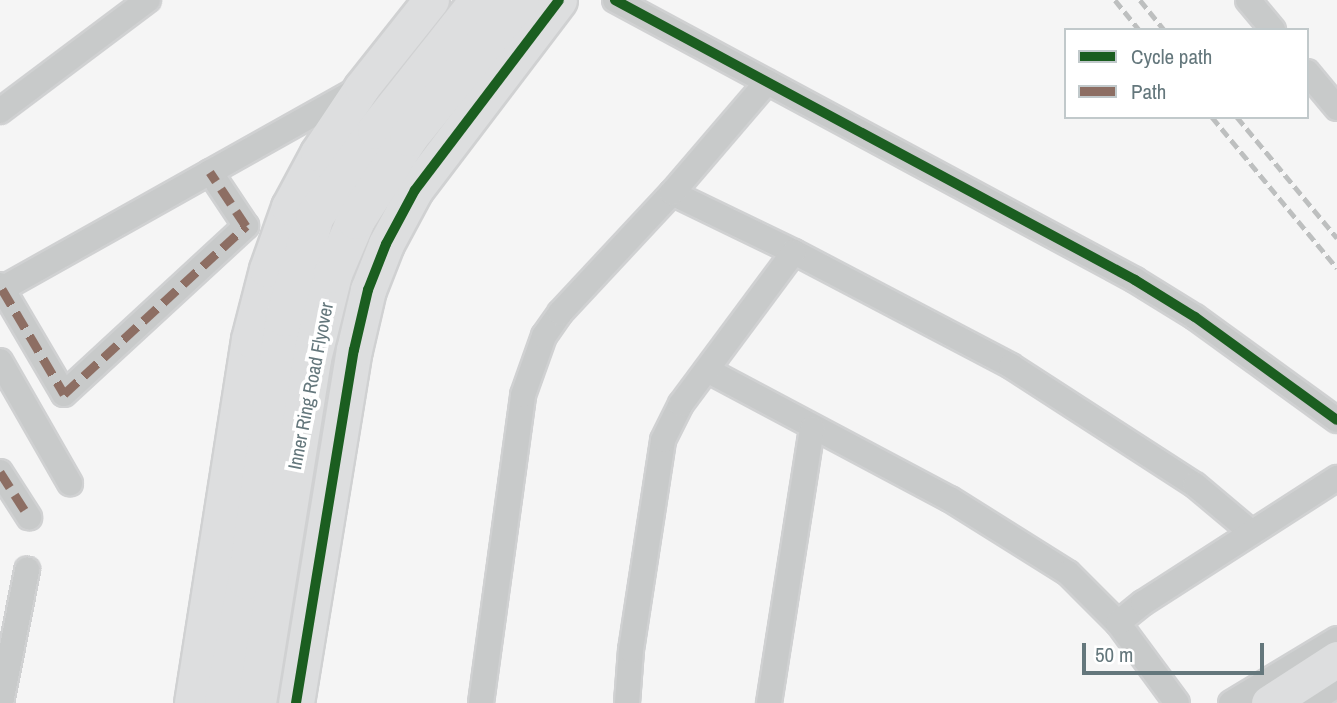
<!DOCTYPE html>
<html>
<head>
<meta charset="utf-8">
<style>
  body { margin:0 }
  #map { position:relative; width:1337px; height:703px; overflow:hidden; background:#f5f5f5; font-family:"Archivo Narrow",sans-serif }
  div>[style] { position:absolute }
  [style*='--x'] { left:calc(var(--x)*1px); top:calc(var(--y)*1px); width:calc(var(--w)*1px); rotate:calc(var(--a)*1deg) }
  .roads { filter:drop-shadow(2px 0 #d0d1d2) drop-shadow(-2px 0 #d0d1d2) drop-shadow(0 2px #d0d1d2) drop-shadow(0 -2px #d0d1d2) }
  .street>* { height:24px; margin:-12px; padding:0 12px; transform-origin:12px; border-radius:12px; background:#c8caca }
  .secondary>* { height:35px; margin:-17.5px; padding:0 17.5px; transform-origin:17.5px; border-radius:17.5px; background:#dddedf }
  .highway>* { height:38px; margin:-19px; padding:0 19px; transform-origin:19px; border-radius:19px; background:#dddedf }
  .rail>* { height:5px; margin-top:-2.5px; transform-origin:0; background:repeating-linear-gradient(90deg,#bdbfbf 0 10px,transparent 0 15px) }
  .quiet>* { height:9px; margin-top:-4.5px; transform-origin:0; background:repeating-linear-gradient(90deg,#8d6e63 0 18px,transparent 0 27px) }
  .cycleway>* { height:10px; margin:-5px; padding:0 5px; transform-origin:5px; border-radius:5px; background:#1b5e20 }
  span { translate:-50% -50%; white-space:nowrap; text-align:center; line-height:1.15; -webkit-text-stroke:7px #fff; paint-order:stroke }
  .street-label { font-size:19px; color:#64777c }
  .legend { position:absolute; left:1064px; top:28px; width:245px; height:91px; box-sizing:border-box; background:#fff; border:2px solid #c1c9cb; margin:0; padding:9px 12px; list-style:none; font-size:21px; color:#64777c }
  .legend li { display:flex; align-items:center; gap:14px; height:35px }
  .legend b { width:35px; border:2px solid #c1c9cb }
  .scale { position:absolute; left:1082px; top:643px; width:182px; height:32px; box-sizing:border-box; border:4px solid #64777c; border-top:0; padding-left:9px; font-size:21px; line-height:24px; white-space:nowrap; color:#64777c; -webkit-text-stroke:5px #fff; paint-order:stroke }
</style>
</head>
<body>
<div id="map">
  <div class="roads">
    <div class="street">
      <i style="--x:615;--y:0;--w:591;--a:28.3"></i>
      <i style="--x:1135;--y:280;--w:70;--a:31.7"></i>
      <i style="--x:1195;--y:317;--w:175;--a:36"></i>
      <i style="--x:1248;--y:0;--w:39;--a:50"></i>
      <i style="--x:1307;--y:72;--w:47;--a:50.2"></i>
      <i style="--x:0;--y:111;--w:185;--a:-36.9"></i>
      <i style="--x:672;--y:193;--w:136;--a:25.8"></i>
      <i style="--x:794;--y:252;--w:245;--a:27.7"></i>
      <i style="--x:1011;--y:366;--w:219;--a:32.9"></i>
      <i style="--x:1195;--y:485;--w:73;--a:40"></i>
      <i style="--x:0;--y:285;--w:126;--a:59.6"></i>
      <i style="--x:64;--y:394;--w:248;--a:-42.7"></i>
      <i style="--x:246;--y:226;--w:65;--a:-123.7"></i>
      <i style="--x:0;--y:290;--w:409;--a:-29.3"></i>
      <i style="--x:0;--y:361;--w:141;--a:60.2"></i>
      <i style="--x:707;--y:370;--w:275;--a:28"></i>
      <i style="--x:950;--y:499;--w:139;--a:32.1"></i>
      <i style="--x:1068;--y:573;--w:71;--a:45"></i>
      <i style="--x:1118;--y:623;--w:99;--a:53.6"></i>
      <i style="--x:0;--y:472;--w:54;--a:57.2"></i>
      <i style="--x:1118;--y:623;--w:32;--a:-39"></i>
      <i style="--x:1143;--y:603;--w:231;--a:-32.8"></i>
      <i style="--x:1;--y:703;--w:136;--a:-78.9"></i>
      <i style="--x:481;--y:703;--w:311;--a:-82.2"></i>
      <i style="--x:523;--y:395;--w:63;--a:-70.4"></i>
      <i style="--x:544;--y:336;--w:28;--a:-55"></i>
      <i style="--x:560;--y:313;--w:164;--a:-47"></i>
      <i style="--x:672;--y:193;--w:146;--a:-49.4"></i>
      <i style="--x:627;--y:703;--w:53;--a:-85.7"></i>
      <i style="--x:631;--y:650;--w:212;--a:-81.3"></i>
      <i style="--x:663;--y:440;--w:40;--a:-63.4"></i>
      <i style="--x:681;--y:404;--w:189;--a:-53.4"></i>
      <i style="--x:769;--y:703;--w:278;--a:-81.1"></i>
      <i style="--x:1231;--y:703;--w:124;--a:-31.1"></i>
      <i style="--x:1310;--y:703;--w:32;--a:-34"></i>
    </div>
    <div class="secondary">
      <i style="--x:192;--y:703;--w:368;--a:-81.1"></i>
      <i style="--x:249;--y:339;--w:72;--a:-75.6"></i>
      <i style="--x:267;--y:269;--w:66;--a:-70.5"></i>
      <i style="--x:289;--y:207;--w:61;--a:-61.8"></i>
      <i style="--x:318;--y:153;--w:79;--a:-56.3"></i>
      <i style="--x:362;--y:87;--w:111;--a:-51.6"></i>
      <i style="--x:296;--y:703;--w:358;--a:-80.7"></i>
      <i style="--x:354;--y:350;--w:62;--a:-76.9"></i>
      <i style="--x:368;--y:290;--w:49;--a:-68.6"></i>
      <i style="--x:386;--y:244;--w:61;--a:-61.8"></i>
      <i style="--x:415;--y:190;--w:238;--a:-52.8"></i>
      <i style="--x:1269;--y:703;--w:81;--a:-32.9"></i>
    </div>
    <div class="highway">
      <i style="--x:224;--y:703;--w:125;--a:-79.4"></i>
      <i style="--x:247;--y:580;--w:266;--a:-81.8"></i>
      <i style="--x:285;--y:317;--w:105;--a:-73.5"></i>
      <i style="--x:315;--y:216;--w:106;--a:-54.2"></i>
      <i style="--x:377;--y:130;--w:166;--a:-51.6"></i>
      <i style="--x:257;--y:703;--w:348;--a:-80.9"></i>
      <i style="--x:312;--y:359;--w:88;--a:-76.1"></i>
      <i style="--x:333;--y:274;--w:59;--a:-66.9"></i>
      <i style="--x:356;--y:220;--w:98;--a:-57.4"></i>
      <i style="--x:409;--y:137;--w:176;--a:-51"></i>
    </div>
  </div>
  <div class="rail">
    <i style="--x:1115;--y:0;--w:38;--a:51"></i>
    <i style="--x:1140;--y:0;--w:38;--a:51"></i>
    <i style="--x:1212;--y:117;--w:196;--a:50.4"></i>
    <i style="--x:1237;--y:117;--w:157;--a:50.4"></i>
  </div>
  <div class="quiet">
    <i style="--x:2;--y:289;--w:122;--a:59.4"></i>
    <i style="--x:64;--y:394;--w:248;--a:-42.7"></i>
    <i style="--x:246;--y:226;--w:65;--a:-123.7"></i>
    <i style="--x:0;--y:472;--w:54;--a:57.2"></i>
  </div>
  <div class="cycleway">
    <i style="--x:615;--y:0;--w:591;--a:28.3"></i>
    <i style="--x:1135;--y:280;--w:70;--a:31.7"></i>
    <i style="--x:1195;--y:317;--w:175;--a:36"></i>
    <i style="--x:296;--y:703;--w:358;--a:-80.7"></i>
    <i style="--x:354;--y:350;--w:62;--a:-76.9"></i>
    <i style="--x:368;--y:290;--w:49;--a:-68.6"></i>
    <i style="--x:386;--y:244;--w:61;--a:-61.8"></i>
    <i style="--x:415;--y:190;--w:238;--a:-52.8"></i>
  </div>
  <div class="street-label">
    <span style="left:311px;top:386px;rotate:-79deg">Inner Ring Road Flyover</span>
  </div>
  <ul class="legend">
  <li><b style="height:9px;background:#1b5e20"></b>Cycle path</li>
  <li><b style="height:9px;background:#8d6e63"></b>Path</li>
  </ul>
  <div class="scale">50 m</div>
</div>
</body>
</html>
